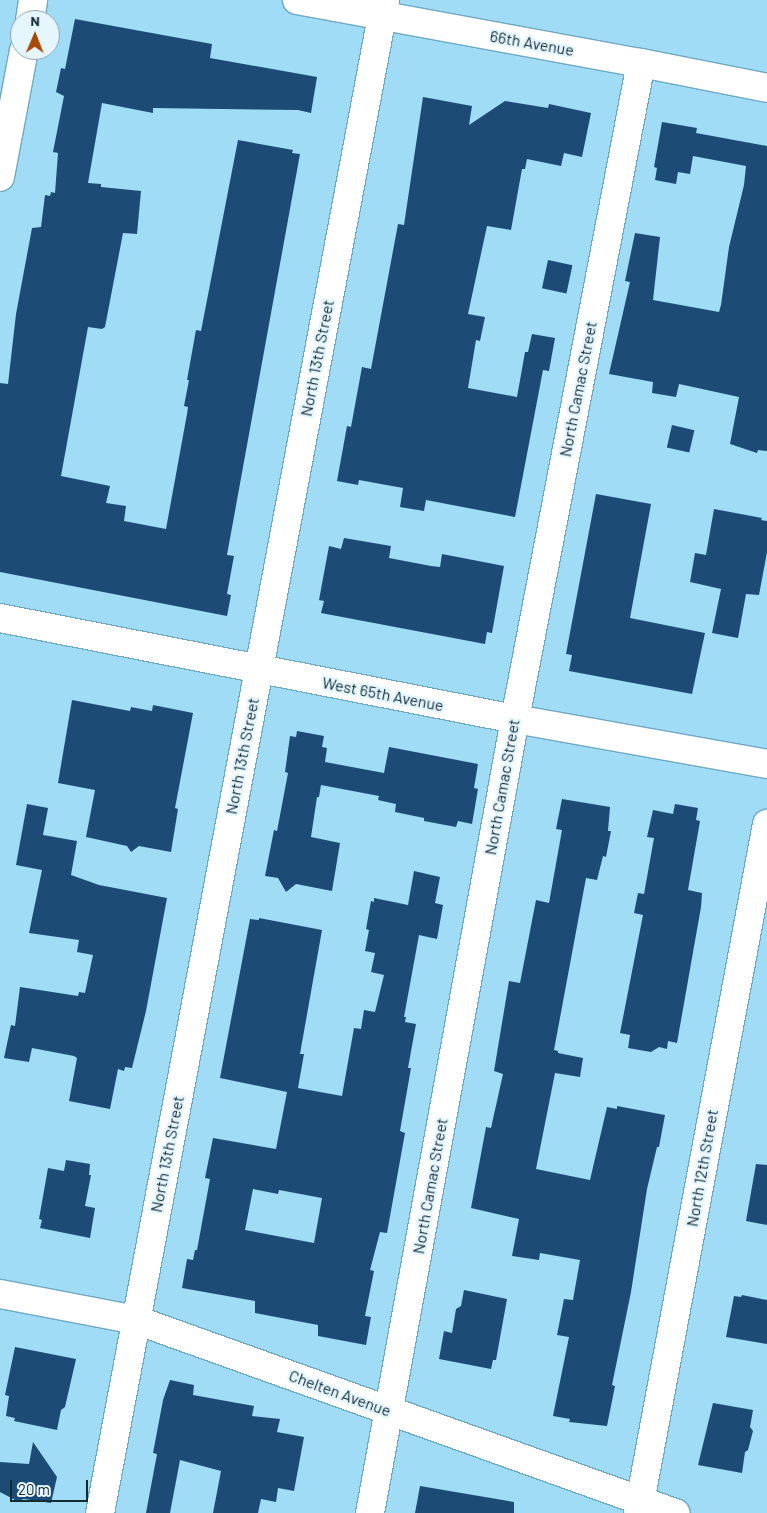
<!DOCTYPE html>
<html>
<head>
<meta charset="utf-8">
<style>
  body { margin:0 }
  #map { position:relative; width:767px; height:1513px; overflow:hidden; background:#a1dcf6; font-family:Barlow,sans-serif }
  div>[style] { position:absolute }
  [style*='--x'] { left:calc(var(--x)*1px); top:calc(var(--y)*1px); width:calc(var(--w)*1px); rotate:calc(var(--a)*1deg) }
  .building>* { inset:0; background:#1c4c75; transform-origin:0 0 }
  .roads { filter:drop-shadow(1px 0 #6ea8c1) drop-shadow(-1px 0 #6ea8c1) drop-shadow(0 1px #6ea8c1) drop-shadow(0 -1px #6ea8c1) }
  .minor>* { height:28px; margin:-14px; padding:0 14px; transform-origin:14px; border-radius:14px; background:#fff }
  .tertiary>* { height:28px; margin:-14px; padding:0 14px; transform-origin:14px; border-radius:14px; background:#fff }
  span { translate:-50% -50%; white-space:nowrap; text-align:center; line-height:1.15; -webkit-text-stroke:5px #e5f6fe; paint-order:stroke }
  .street-label { font-size:16px; color:#132b35 }
  .north { position:absolute; left:10px; top:10px; width:50px; height:50px; box-sizing:border-box; background:#e5f6fe; border:1px solid #91a5ae; border-radius:50%; rotate:1deg; font-size:14px; font-weight:700; line-height:20px; text-align:center; color:#132b35 }
  .north::after { content:''; display:block; margin:auto; width:18px; height:22px; background:#a94900; clip-path:polygon(50% 0,100% 100%,50% 72%,0 100%) }
  .scale { position:absolute; left:10px; top:1480px; width:78px; height:22px; box-sizing:border-box; border:2px solid #132b35; border-top:0; padding-left:6px; font-size:15px; line-height:18px; white-space:nowrap; color:#132b35; -webkit-text-stroke:4px #e5f6fe; paint-order:stroke }
</style>
</head>
<body>
<div id="map">
  <div class="building">
    <i style="clip-path:polygon(75px 19px,212px 44px,210px 58px,317px 77px,311px 113px,298px 110px,153px 108px,153px 113px,102px 103px,88px 183px,101px 184px,101px 187px,141px 191px,137px 234px,123px 233px,105px 327px,102px 329px,88px 327px,61px 476px,110px 486px,106px 503px,126px 506px,124px 521px,166px 529px,187px 414px,188px 407px,184px 406px,189px 380px,187px 380px,196px 330px,201px 331px,238px 140px,293px 150px,292px 153px,300px 154px,227px 555px,234px 556px,227px 594px,231px 595px,227px 616px,0 572px,0 383px,8px 384px,16px 314px,32px 228px,41px 227px,45px 195px,50px 196px,51px 192px,55px 193px,58px 153px,53px 152px,64px 96px,56px 92px,61px 68px,65px 69px)"></i>
    <i style="clip-path:polygon(423px 97px,472px 106px,469px 125px,505px 101px,548px 108px,549px 104px,591px 113px,582px 157px,564px 153px,561px 166px,527px 159px,525px 169px,522px 169px,511px 230px,487px 226px,468px 314px,485px 317px,480px 341px,476px 340px,468px 388px,517px 397px,525px 352px,528px 352px,532px 334px,555px 338px,549px 371px,543px 370px,515px 517px,426px 500px,424px 511px,400px 507px,403px 488px,359px 480px,358px 485px,337px 481px,347px 426px,351px 427px,362px 367px,371px 369px,398px 224px,404px 225px)"></i>
    <i style="clip-path:polygon(662px 122px,697px 128px,696px 133px,767px 146px,767px 451px,758px 450px,757px 453px,730px 444px,739px 397px,679px 384px,676px 397px,652px 393px,653px 382px,609px 374px,630px 282px,625px 281px,635px 233px,660px 237px,653px 300px,719px 312px,721px 305px,729px 247px,744px 185px,746px 166px,693px 156px,690px 174px,678px 172px,676px 184px,655px 180px,657px 168px,654px 167px)"></i>
    <i style="left:548px;top:260px;width:25px;height:29px;rotate:12deg"></i>
    <i style="left:672px;top:425px;width:23px;height:23px;rotate:13deg"></i>
    <i style="clip-path:polygon(596px 494px,651px 504px,630px 618px,705px 633px,692px 694px,569px 671px,572px 655px,566px 654px)"></i>
    <i style="clip-path:polygon(714px 509px,762px 518px,761px 520px,767px 521px,767px 552px,759px 595px,746px 594px,738px 638px,712px 633px,721px 589px,690px 582px,695px 553px,706px 555px)"></i>
    <i style="clip-path:polygon(344px 538px,391px 546px,389px 558px,431px 566px,440px 567px,442px 554px,504px 566px,492px 633px,487px 632px,485px 644px,321px 613px,324px 601px,319px 600px,329px 546px,341px 549px)"></i>
    <i style="clip-path:polygon(72px 700px,130px 711px,131px 707px,152px 711px,153px 705px,193px 713px,175px 808px,178px 809px,171px 852px,139px 846px,131px 852px,127px 846px,86px 837px,95px 790px,58px 783px)"></i>
    <i style="clip-path:polygon(297px 731px,324px 736px,322px 747px,327px 748px,325px 762px,384px 773px,389px 747px,478px 764px,474px 788px,478px 789px,472px 824px,458px 821px,456px 827px,424px 821px,424px 818px,395px 812px,396px 804px,378px 800px,379px 796px,321px 785px,319px 797px,317px 797px,311px 837px,340px 843px,332px 891px,296px 884px,286px 892px,278px 878px,265px 876px,274px 830px,277px 831px,288px 773px,285px 772px,290px 736px,296px 737px)"></i>
    <i style="clip-path:polygon(562px 799px,610px 807px,608px 831px,611px 831px,606px 857px,603px 856px,597px 880px,586px 878px,554px 1050px,558px 1051px,558px 1053px,583px 1058px,580px 1077px,555px 1073px,536px 1169px,590px 1180px,607px 1107px,617px 1109px,617px 1106px,665px 1115px,659px 1147px,657px 1147px,647px 1189px,631px 1292px,612px 1385px,615px 1386px,607px 1426px,569px 1422px,570px 1419px,553px 1416px,569px 1337px,557px 1335px,564px 1299px,573px 1300px,580px 1260px,540px 1253px,539px 1260px,512px 1256px,519px 1219px,471px 1208px,486px 1127px,491px 1128px,503px 1074px,494px 1071px,509px 981px,520px 983px,536px 900px,549px 903px,562px 830px,556px 829px)"></i>
    <i style="clip-path:polygon(27px 804px,48px 808px,43px 835px,77px 841px,71px 875px,99px 885px,167px 898px,146px 1011px,132px 1068px,125px 1067px,124px 1071px,118px 1069px,110px 1109px,69px 1101px,77px 1058px,74px 1056px,32px 1048px,29px 1062px,4px 1058px,11px 1025px,15px 1026px,20px 987px,78px 996px,79px 992px,85px 993px,93px 955px,77px 952px,79px 940px,29px 933px,42px 870px,16px 865px)"></i>
    <i style="clip-path:polygon(675px 804px,698px 808px,696px 820px,700px 821px,688px 890px,702px 893px,701px 907px,677px 1043px,668px 1041px,667px 1049px,659px 1047px,651px 1052px,628px 1048px,630px 1035px,620px 1033px,643px 915px,634px 913px,638px 893px,644px 894px,654px 838px,647px 837px,653px 810px,673px 814px)"></i>
    <i style="clip-path:polygon(evenodd,414px 871px,440px 877px,435px 903px,443px 905px,437px 939px,419px 935px,404px 1017px,406px 1017px,405px 1022px,416px 1024px,408px 1068px,411px 1068px,400px 1131px,405px 1133px,387px 1233px,380px 1232px,370px 1270px,374px 1271px,365px 1316px,371px 1317px,366px 1345px,318px 1336px,318px 1325px,255px 1313px,255px 1301px,182px 1288px,187px 1259px,193px 1260px,195px 1250px,197px 1250px,210px 1179px,205px 1178px,213px 1138px,276px 1149px,287px 1092px,220px 1078px,250px 919px,259px 920px,259px 918px,322px 930px,300px 1054px,304px 1054px,298px 1088px,342px 1096px,354px 1028px,361px 1029px,364px 1010px,375px 1012px,384px 975px,371px 972px,375px 953px,365px 951px,369px 930px,366px 929px,371px 901px,374px 902px,374px 898px,408px 905px,414px 871px,253px 1189px,278px 1194px,279px 1190px,322px 1198px,314px 1243px,245px 1230px,253px 1189px)"></i>
    <i style="clip-path:polygon(66px 1160px,90px 1164px,89px 1175px,91px 1175px,85px 1206px,95px 1208px,90px 1238px,40px 1228px,42px 1220px,39px 1219px,48px 1168px,64px 1171px)"></i>
    <i style="clip-path:polygon(756px 1164px,767px 1165px,767px 1225px,746px 1221px)"></i>
    <i style="clip-path:polygon(464px 1290px,507px 1299px,496px 1360px,493px 1360px,491px 1369px,439px 1359px,444px 1331px,452px 1333px,456px 1309px,461px 1306px)"></i>
    <i style="clip-path:polygon(742px 1295px,767px 1300px,767px 1344px,726px 1337px,734px 1296px,741px 1297px)"></i>
    <i style="clip-path:polygon(15px 1347px,76px 1359px,65px 1407px,61px 1410px,57px 1430px,14px 1421px,15px 1418px,6px 1416px,9px 1396px,5px 1395px)"></i>
    <i style="clip-path:polygon(170px 1380px,194px 1385px,193px 1395px,254px 1406px,252px 1416px,280px 1419px,277px 1432px,304px 1437px,294px 1491px,278px 1488px,276px 1502px,261px 1499px,258px 1513px,213px 1513px,221px 1471px,180px 1460px,170px 1513px,146px 1513px,157px 1454px,153px 1453px,163px 1400px)"></i>
    <i style="clip-path:polygon(713px 1403px,753px 1410px,750px 1427px,753px 1431px,748px 1450px,745px 1452px,742px 1473px,698px 1465px)"></i>
    <i style="clip-path:polygon(33px 1442px,57px 1477px,51px 1503px,24px 1499px,17px 1501px,0 1492px,0 1462px,29px 1464px)"></i>
    <i style="clip-path:polygon(420px 1486px,514px 1502px,514px 1513px,415px 1513px)"></i>
  </div>
  <div class="roads">
    <div class="minor">
      <i style="--x:30;--y:20;--w:20;--a:-81"></i>
      <i style="--x:0;--y:177;--w:129;--a:-79.3"></i>
      <i style="--x:0;--y:618;--w:525;--a:11.1"></i>
      <i style="--x:515;--y:719;--w:256;--a:10.1"></i>
      <i style="--x:0;--y:1294;--w:138;--a:10.8"></i>
      <i style="--x:136;--y:1320;--w:573;--a:19.7"></i>
      <i style="--x:100;--y:1513;--w:1540;--a:-79.33"></i>
      <i style="--x:370;--y:1513;--w:807;--a:-79.65"></i>
      <i style="--x:515;--y:719;--w:668;--a:-79.13"></i>
      <i style="--x:638;--y:1513;--w:701;--a:-79.4"></i>
    </div>
    <div class="tertiary">
      <i style="--x:297;--y:0;--w:350;--a:10.4"></i>
      <i style="--x:641;--y:63;--w:128;--a:11.2"></i>
    </div>
  </div>
  <div class="street-label">
    <span style="left:532px;top:43px;rotate:10deg">66th Avenue</span>
    <span style="left:317px;top:358px;rotate:-79deg">North 13th Street</span>
    <span style="left:578px;top:389px;rotate:-79deg">North Camac Street</span>
    <span style="left:383px;top:694px;rotate:11deg">West 65th Avenue</span>
    <span style="left:242px;top:756px;rotate:-79deg">North 13th Street</span>
    <span style="left:502px;top:787px;rotate:-80deg">North Camac Street</span>
    <span style="left:167px;top:1154px;rotate:-79deg">North 13th Street</span>
    <span style="left:702px;top:1168px;rotate:-80deg">North 12th Street</span>
    <span style="left:430px;top:1186px;rotate:-80deg">North Camac Street</span>
    <span style="left:340px;top:1393px;rotate:20deg">Chelten Avenue</span>
  </div>
  <div class="north">N</div>
  <div class="scale">20 m</div>
</div>
</body>
</html>
